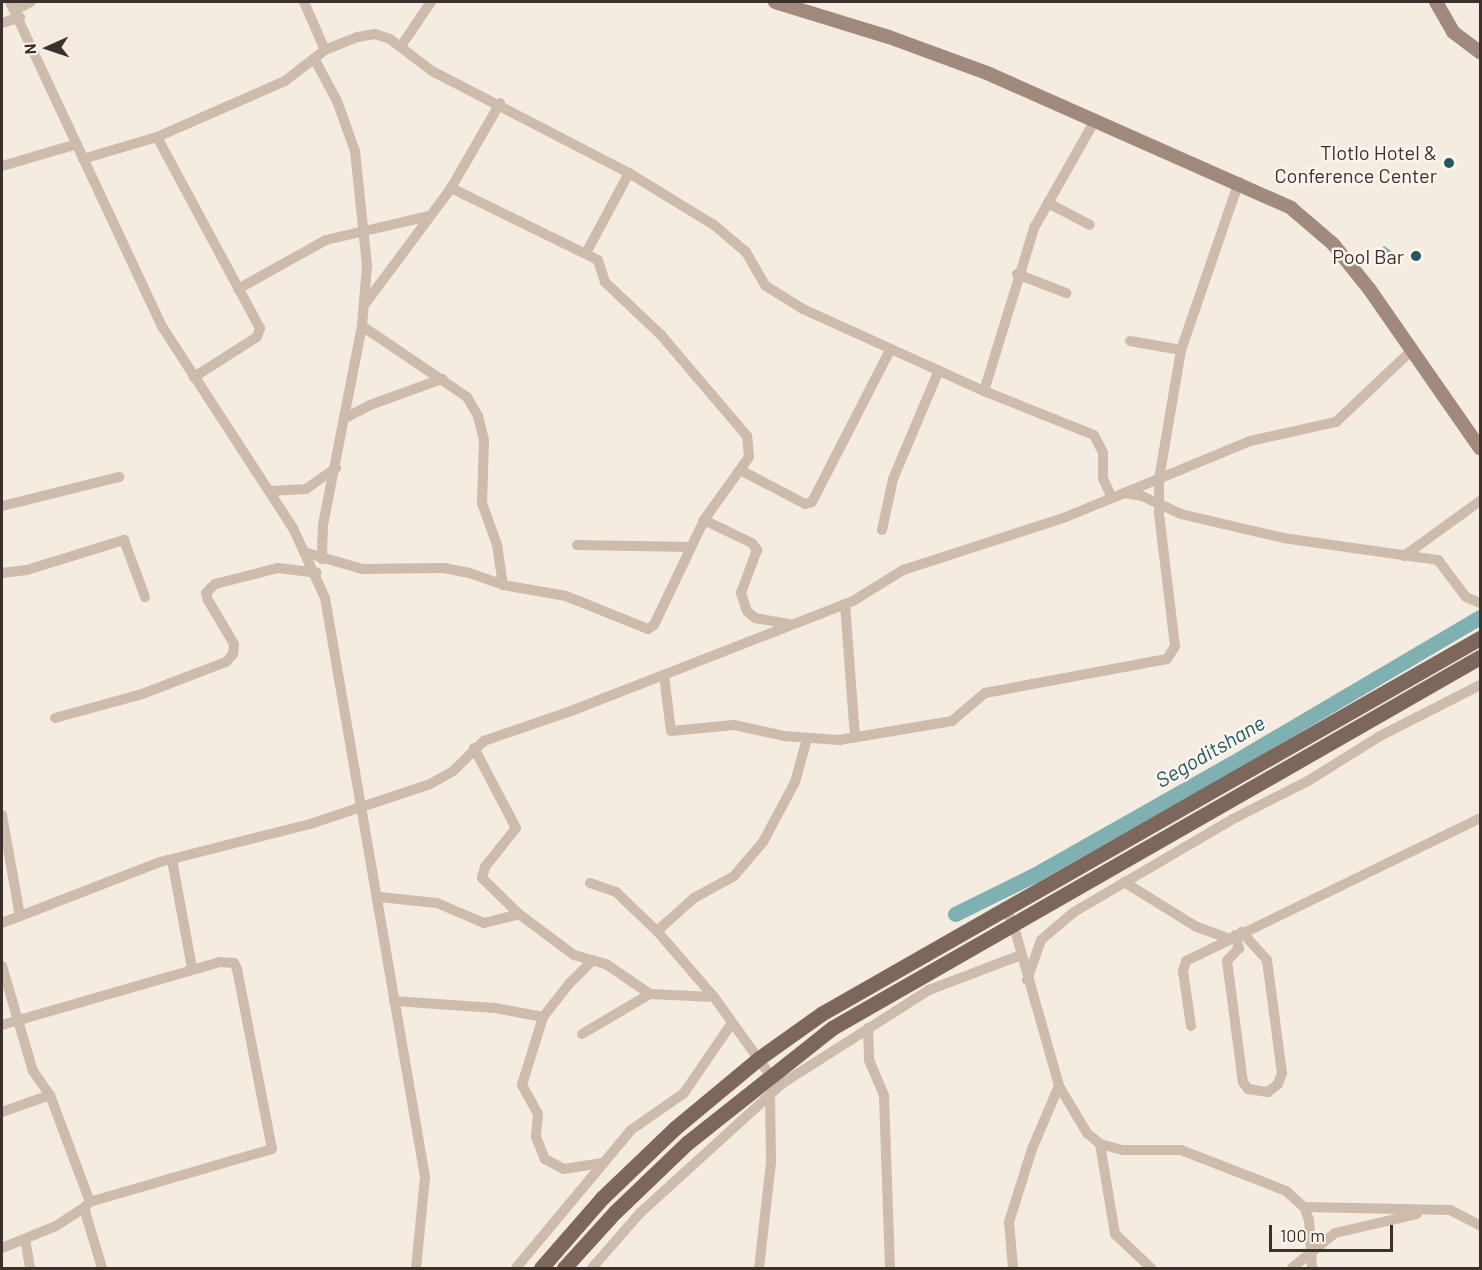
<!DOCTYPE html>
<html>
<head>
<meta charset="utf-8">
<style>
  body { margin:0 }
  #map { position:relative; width:1482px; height:1270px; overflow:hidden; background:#f4ebe1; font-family:Barlow,sans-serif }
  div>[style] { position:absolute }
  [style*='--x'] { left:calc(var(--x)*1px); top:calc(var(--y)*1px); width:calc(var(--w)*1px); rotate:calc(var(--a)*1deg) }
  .water>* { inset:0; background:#7fb0b2 }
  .river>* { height:15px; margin:-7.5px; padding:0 7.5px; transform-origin:7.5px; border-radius:7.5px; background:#7fb0b2 }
  .street>* { height:10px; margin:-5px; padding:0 5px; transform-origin:5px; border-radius:5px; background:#cdbbac }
  .secondary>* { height:14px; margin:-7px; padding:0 7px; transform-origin:7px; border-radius:7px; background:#a18a7d }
  .primary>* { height:15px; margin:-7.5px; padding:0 7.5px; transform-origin:7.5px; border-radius:7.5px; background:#7d675c }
  .dots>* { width:16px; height:16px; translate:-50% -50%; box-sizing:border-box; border:3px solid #fbf5ee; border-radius:50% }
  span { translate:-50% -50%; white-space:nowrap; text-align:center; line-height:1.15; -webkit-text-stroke:5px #fbf5ee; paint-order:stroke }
  .poi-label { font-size:20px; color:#3b302b }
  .right { translate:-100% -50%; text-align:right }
  .water-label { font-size:21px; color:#1f5a5e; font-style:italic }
  .frame { position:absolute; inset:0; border:3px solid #3b302b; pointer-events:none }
  .north { position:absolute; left:18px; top:18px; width:60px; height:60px; -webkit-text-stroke:4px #fbf5ee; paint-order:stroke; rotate:267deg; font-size:16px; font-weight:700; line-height:24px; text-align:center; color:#3b302b }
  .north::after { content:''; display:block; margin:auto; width:21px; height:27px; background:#3b302b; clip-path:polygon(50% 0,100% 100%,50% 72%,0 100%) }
  .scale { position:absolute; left:1269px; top:1225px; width:124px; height:27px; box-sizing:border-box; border:3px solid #3b302b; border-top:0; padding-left:8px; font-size:18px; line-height:21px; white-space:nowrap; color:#3b302b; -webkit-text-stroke:4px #fbf5ee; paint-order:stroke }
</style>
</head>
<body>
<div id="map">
  <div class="water">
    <i style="clip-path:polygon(1384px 246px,1397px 255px,1391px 263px,1379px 253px)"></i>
  </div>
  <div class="river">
    <i style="--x:955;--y:914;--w:88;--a:-26.3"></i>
    <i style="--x:1034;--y:875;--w:241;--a:-29.5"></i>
    <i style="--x:1244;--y:756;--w:274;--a:-30.5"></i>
  </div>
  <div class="street">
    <i style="--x:10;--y:2;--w:360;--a:64.9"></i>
    <i style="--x:163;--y:328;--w:239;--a:57"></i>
    <i style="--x:293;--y:528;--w:77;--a:65.4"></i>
    <i style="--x:325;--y:598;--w:588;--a:80.2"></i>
    <i style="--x:425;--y:1177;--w:91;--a:95.6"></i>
    <i style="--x:304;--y:2;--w:52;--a:66.4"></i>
    <i style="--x:15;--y:10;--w:18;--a:-27"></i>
    <i style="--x:2;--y:23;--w:19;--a:-18"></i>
    <i style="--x:401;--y:46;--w:53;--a:-55.7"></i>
    <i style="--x:315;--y:60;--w:47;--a:61.8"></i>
    <i style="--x:337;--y:101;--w:53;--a:70.2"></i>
    <i style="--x:355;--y:151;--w:116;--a:84"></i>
    <i style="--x:367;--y:266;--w:60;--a:94.8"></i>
    <i style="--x:362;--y:326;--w:203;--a:101.1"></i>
    <i style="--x:323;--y:525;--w:34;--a:92"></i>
    <i style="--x:157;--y:137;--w:217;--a:61.7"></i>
    <i style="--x:260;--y:328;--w:9;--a:108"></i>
    <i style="--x:257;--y:337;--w:75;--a:147.6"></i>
    <i style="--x:83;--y:159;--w:77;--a:-16.6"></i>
    <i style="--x:157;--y:137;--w:140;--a:-23.6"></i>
    <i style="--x:285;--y:81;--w:51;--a:-37.8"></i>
    <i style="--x:325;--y:50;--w:35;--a:-22"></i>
    <i style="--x:358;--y:37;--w:17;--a:-10"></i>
    <i style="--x:375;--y:34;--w:16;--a:18"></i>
    <i style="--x:390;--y:39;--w:53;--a:37.3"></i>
    <i style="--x:432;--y:71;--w:222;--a:27.4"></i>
    <i style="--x:629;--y:173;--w:100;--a:31.5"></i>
    <i style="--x:714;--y:225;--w:42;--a:40.2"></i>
    <i style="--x:746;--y:252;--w:39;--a:60"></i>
    <i style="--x:766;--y:286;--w:44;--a:31.9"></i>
    <i style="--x:803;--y:309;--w:199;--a:24.4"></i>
    <i style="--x:984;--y:391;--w:118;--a:21.8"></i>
    <i style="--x:1094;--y:435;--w:20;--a:63"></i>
    <i style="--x:1103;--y:453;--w:25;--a:90"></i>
    <i style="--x:1103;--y:478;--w:22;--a:66"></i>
    <i style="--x:2;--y:166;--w:78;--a:-16.3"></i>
    <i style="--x:1048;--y:203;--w:47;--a:27.6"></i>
    <i style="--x:586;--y:253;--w:91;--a:-61.7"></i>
    <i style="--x:1017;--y:274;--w:53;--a:21.2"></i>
    <i style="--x:238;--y:289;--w:101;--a:-29.1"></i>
    <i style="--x:326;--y:240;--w:106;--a:-13.1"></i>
    <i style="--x:365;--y:304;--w:144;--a:-53.4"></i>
    <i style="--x:451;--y:188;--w:98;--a:-60"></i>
    <i style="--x:362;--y:326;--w:127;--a:34.1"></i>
    <i style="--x:467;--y:397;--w:22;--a:60"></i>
    <i style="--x:478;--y:416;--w:25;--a:76"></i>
    <i style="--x:484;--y:440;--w:63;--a:91.8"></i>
    <i style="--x:482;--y:503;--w:45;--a:70.3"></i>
    <i style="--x:497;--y:545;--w:40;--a:81.5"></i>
    <i style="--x:1130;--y:341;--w:52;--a:10"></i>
    <i style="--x:1181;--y:350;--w:178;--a:-71"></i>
    <i style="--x:984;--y:391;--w:170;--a:-72.9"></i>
    <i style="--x:1034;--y:228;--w:124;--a:-60.5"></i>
    <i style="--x:345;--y:418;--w:28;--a:-27"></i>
    <i style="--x:370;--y:405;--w:77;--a:-19.9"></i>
    <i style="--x:742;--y:471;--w:71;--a:27.6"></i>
    <i style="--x:805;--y:504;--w:7;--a:-16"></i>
    <i style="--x:812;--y:502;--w:171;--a:-62.8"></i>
    <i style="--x:270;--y:491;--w:36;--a:-3"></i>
    <i style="--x:306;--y:489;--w:37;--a:-35"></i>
    <i style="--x:1124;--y:493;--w:18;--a:9"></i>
    <i style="--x:1142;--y:496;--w:43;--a:24.8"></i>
    <i style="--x:1181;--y:514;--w:105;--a:13.2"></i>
    <i style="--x:1283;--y:538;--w:157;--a:8.1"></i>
    <i style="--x:1438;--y:560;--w:46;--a:52.9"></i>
    <i style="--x:1466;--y:597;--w:15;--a:23"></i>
    <i style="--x:2;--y:506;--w:121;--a:-13.9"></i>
    <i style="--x:704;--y:520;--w:53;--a:25.6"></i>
    <i style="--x:752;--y:543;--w:9;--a:54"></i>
    <i style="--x:757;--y:550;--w:46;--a:110.4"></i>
    <i style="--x:741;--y:593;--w:19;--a:72"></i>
    <i style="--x:747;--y:611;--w:11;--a:41"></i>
    <i style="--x:755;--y:618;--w:35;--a:10"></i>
    <i style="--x:882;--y:530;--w:52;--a:-77.8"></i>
    <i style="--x:893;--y:479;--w:118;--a:-67.1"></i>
    <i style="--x:577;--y:545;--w:114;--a:1"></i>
    <i style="--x:307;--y:553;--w:57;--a:16.2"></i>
    <i style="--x:362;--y:569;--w:82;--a:-0.7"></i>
    <i style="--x:444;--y:568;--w:25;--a:11"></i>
    <i style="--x:469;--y:573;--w:36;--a:19"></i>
    <i style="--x:503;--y:585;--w:64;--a:9.9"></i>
    <i style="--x:566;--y:596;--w:88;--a:21.9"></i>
    <i style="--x:648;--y:629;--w:7;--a:-34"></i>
    <i style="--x:654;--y:625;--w:116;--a:-64.5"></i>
    <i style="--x:704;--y:520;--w:77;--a:-54.5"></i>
    <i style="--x:749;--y:457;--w:21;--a:-95"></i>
    <i style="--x:747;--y:436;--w:133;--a:-130.4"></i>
    <i style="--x:661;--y:335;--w:77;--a:-136.6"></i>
    <i style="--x:605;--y:282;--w:23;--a:-108"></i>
    <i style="--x:598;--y:260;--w:164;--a:-153.9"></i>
    <i style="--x:1404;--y:556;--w:94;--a:-35.9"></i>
    <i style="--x:2;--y:573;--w:25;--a:-7"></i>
    <i style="--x:27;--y:570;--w:102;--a:-17.2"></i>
    <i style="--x:124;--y:540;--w:61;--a:69.8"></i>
    <i style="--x:845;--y:604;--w:134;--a:85.7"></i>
    <i style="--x:664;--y:675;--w:56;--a:82.9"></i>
    <i style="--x:671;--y:731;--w:63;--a:-5.4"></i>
    <i style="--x:734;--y:725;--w:51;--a:12.4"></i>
    <i style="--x:784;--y:736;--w:55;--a:4.2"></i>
    <i style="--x:839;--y:740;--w:115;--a:-9.5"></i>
    <i style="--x:952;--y:721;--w:43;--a:-40.3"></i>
    <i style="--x:985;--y:693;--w:185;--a:-10.6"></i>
    <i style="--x:1167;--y:659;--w:15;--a:-58"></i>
    <i style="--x:1175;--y:646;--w:134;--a:-96.9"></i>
    <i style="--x:1159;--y:513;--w:34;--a:-90"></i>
    <i style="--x:1159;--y:479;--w:131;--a:-80.3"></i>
    <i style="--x:55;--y:718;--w:90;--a:-15.4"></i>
    <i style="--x:142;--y:694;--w:90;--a:-20.9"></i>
    <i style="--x:226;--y:662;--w:11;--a:-49"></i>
    <i style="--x:233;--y:654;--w:10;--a:-84"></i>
    <i style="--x:234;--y:644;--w:51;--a:-120.6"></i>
    <i style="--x:208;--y:600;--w:7;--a:-106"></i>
    <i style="--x:206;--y:593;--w:13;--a:-45"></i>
    <i style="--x:215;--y:584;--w:65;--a:-14.3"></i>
    <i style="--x:278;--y:568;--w:39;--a:7"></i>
    <i style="--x:474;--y:748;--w:90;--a:62.3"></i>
    <i style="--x:516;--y:828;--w:50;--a:128.5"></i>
    <i style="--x:485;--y:867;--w:11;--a:105"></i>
    <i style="--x:482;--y:878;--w:52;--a:44.2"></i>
    <i style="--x:2;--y:815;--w:103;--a:79.9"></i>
    <i style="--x:172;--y:860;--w:110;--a:79.5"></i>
    <i style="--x:1124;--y:882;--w:86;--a:31.7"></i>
    <i style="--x:1197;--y:927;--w:33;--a:20"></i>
    <i style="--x:590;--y:883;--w:28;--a:19"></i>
    <i style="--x:616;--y:892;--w:57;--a:43.6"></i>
    <i style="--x:657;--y:931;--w:87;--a:49.2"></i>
    <i style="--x:714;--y:997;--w:96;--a:54.3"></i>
    <i style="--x:379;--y:897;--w:58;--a:5.9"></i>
    <i style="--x:437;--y:903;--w:51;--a:23.1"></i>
    <i style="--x:484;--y:923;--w:36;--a:-14"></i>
    <i style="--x:519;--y:914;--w:69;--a:36.7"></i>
    <i style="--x:574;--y:955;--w:33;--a:16"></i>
    <i style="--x:606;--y:964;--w:53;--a:34.3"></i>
    <i style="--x:1004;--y:907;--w:18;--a:61"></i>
    <i style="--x:1013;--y:923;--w:169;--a:74.2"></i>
    <i style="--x:1059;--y:1086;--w:55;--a:59.2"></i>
    <i style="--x:1087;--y:1133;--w:17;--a:40"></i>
    <i style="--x:1100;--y:1144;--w:24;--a:15"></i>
    <i style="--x:1123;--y:1150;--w:58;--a:0"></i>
    <i style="--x:1181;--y:1150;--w:113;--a:21.3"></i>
    <i style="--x:1286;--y:1191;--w:24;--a:42"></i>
    <i style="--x:1304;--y:1207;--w:14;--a:69"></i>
    <i style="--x:1309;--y:1220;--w:48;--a:86.4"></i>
    <i style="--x:2;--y:923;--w:169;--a:-21.1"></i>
    <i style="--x:160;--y:862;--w:155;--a:-14.2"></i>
    <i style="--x:310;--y:824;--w:126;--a:-18.4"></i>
    <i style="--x:430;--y:784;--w:26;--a:-29"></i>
    <i style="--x:453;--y:771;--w:43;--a:-44.1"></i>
    <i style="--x:484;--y:741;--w:92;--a:-19"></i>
    <i style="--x:571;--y:711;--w:303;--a:-21.3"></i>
    <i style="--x:853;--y:601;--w:59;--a:-31.8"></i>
    <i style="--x:903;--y:570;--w:171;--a:-18"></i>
    <i style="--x:1066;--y:517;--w:199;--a:-22.4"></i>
    <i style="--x:1250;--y:441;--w:88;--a:-12.5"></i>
    <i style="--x:1336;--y:422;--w:106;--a:-43.5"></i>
    <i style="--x:657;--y:931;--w:50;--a:-41.7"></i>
    <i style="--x:694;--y:898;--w:46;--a:-28.8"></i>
    <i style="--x:734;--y:876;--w:45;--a:-49.5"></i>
    <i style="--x:763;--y:842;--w:68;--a:-61.9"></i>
    <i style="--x:795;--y:782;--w:45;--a:-74.4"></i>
    <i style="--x:1235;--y:935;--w:14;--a:73"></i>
    <i style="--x:1239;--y:948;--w:18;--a:133"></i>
    <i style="--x:1227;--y:961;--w:122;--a:82.5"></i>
    <i style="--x:1243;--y:1082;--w:9;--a:54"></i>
    <i style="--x:1248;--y:1089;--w:20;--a:9"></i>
    <i style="--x:1268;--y:1092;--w:13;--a:-39"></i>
    <i style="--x:1278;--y:1084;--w:12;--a:-70"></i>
    <i style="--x:1282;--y:1073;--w:114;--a:-97.6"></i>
    <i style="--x:1267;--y:960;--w:38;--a:-132"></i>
    <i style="--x:593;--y:960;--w:34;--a:135"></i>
    <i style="--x:569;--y:984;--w:42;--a:128.2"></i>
    <i style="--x:543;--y:1017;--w:71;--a:107.2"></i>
    <i style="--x:522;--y:1085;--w:33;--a:61"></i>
    <i style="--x:538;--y:1114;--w:23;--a:95"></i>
    <i style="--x:536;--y:1137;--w:24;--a:68"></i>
    <i style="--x:545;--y:1159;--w:21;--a:28"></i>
    <i style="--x:564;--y:1169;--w:39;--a:-9"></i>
    <i style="--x:2;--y:966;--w:109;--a:73.6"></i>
    <i style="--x:33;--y:1071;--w:29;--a:55"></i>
    <i style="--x:50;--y:1095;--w:114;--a:69.5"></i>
    <i style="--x:90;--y:1202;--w:8;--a:135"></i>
    <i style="--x:84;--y:1208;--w:63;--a:73.3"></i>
    <i style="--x:1027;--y:980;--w:42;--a:-70.7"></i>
    <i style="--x:1041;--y:940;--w:43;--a:-40.3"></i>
    <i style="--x:1074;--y:912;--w:184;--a:-30.3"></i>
    <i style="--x:1233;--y:819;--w:84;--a:-26.9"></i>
    <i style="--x:1308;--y:781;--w:85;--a:-32"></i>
    <i style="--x:1380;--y:736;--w:112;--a:-27"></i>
    <i style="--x:394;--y:1001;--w:101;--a:4"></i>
    <i style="--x:495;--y:1008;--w:49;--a:10.6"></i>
    <i style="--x:2;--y:1025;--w:227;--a:-16.1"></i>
    <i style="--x:220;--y:962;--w:14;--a:4"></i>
    <i style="--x:234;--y:963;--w:7;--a:63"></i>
    <i style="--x:237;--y:969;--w:183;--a:79"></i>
    <i style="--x:272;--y:1149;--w:190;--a:163.8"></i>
    <i style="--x:1191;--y:1026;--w:56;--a:-98.3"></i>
    <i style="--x:1183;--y:971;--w:10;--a:-73"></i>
    <i style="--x:1186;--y:961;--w:327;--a:-25.9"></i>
    <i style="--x:868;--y:1028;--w:32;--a:88"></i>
    <i style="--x:869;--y:1060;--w:39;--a:67"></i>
    <i style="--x:884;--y:1096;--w:172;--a:88"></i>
    <i style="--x:582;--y:1034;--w:79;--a:-30.5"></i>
    <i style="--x:650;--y:994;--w:64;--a:2.7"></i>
    <i style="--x:2;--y:1112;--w:51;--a:-19.5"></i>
    <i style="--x:1100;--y:1144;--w:91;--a:80.5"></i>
    <i style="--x:1115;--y:1234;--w:50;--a:43.4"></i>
    <i style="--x:1304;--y:1207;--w:146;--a:1.2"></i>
    <i style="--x:1450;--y:1210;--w:34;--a:27"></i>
    <i style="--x:25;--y:1239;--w:29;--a:80"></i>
    <i style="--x:2;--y:1248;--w:58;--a:-22.2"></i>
    <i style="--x:56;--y:1226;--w:33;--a:-33"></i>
    <i style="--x:516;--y:1268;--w:180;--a:-50.2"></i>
    <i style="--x:631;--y:1130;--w:65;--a:-34.9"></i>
    <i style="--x:684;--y:1093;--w:85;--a:-55.6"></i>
    <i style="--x:592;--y:1268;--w:73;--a:-48.9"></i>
    <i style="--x:640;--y:1213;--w:193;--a:-42.3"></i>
    <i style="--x:783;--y:1083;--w:173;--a:-32.5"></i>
    <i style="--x:929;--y:990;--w:98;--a:-20.8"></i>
    <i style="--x:759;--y:1268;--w:107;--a:-83.5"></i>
    <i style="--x:771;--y:1162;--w:68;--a:-90.8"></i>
    <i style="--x:1013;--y:1268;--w:46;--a:-95"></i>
    <i style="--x:1009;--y:1222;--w:77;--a:-72.5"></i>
    <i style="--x:1032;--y:1149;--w:69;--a:-66.8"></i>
    <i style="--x:1292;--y:1268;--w:55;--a:-39.1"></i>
    <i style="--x:1335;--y:1233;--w:84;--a:-13"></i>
  </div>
  <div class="secondary">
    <i style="--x:775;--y:2;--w:119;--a:17.1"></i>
    <i style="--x:889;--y:37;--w:104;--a:20.2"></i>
    <i style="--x:987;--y:73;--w:333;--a:23.9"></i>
    <i style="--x:1291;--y:208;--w:55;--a:40.6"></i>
    <i style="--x:1333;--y:244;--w:59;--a:51.2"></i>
    <i style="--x:1370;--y:290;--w:193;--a:55.2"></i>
    <i style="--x:1436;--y:2;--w:34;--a:60"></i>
    <i style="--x:1453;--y:32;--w:34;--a:37"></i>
  </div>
  <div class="primary">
    <i style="--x:541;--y:1268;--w:93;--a:-48.9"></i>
    <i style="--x:602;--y:1198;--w:101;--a:-43.8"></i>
    <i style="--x:675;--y:1128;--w:108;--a:-39.7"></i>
    <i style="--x:758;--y:1059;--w:77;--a:-35.5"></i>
    <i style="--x:821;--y:1014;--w:759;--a:-29.71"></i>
    <i style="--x:564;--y:1268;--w:76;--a:-47.7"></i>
    <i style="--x:615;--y:1212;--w:100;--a:-43.8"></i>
    <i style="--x:687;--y:1143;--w:185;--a:-38.4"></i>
    <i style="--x:832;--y:1028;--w:747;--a:-29.79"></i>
  </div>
  <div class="dots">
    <i style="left:1449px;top:163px;background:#1f5a5e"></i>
    <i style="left:1416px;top:256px;background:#1f5a5e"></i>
  </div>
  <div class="poi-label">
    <span class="right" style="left:1437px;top:164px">Tlotlo Hotel &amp;<br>Conference Center</span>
    <span class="right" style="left:1404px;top:256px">Pool Bar</span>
  </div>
  <div class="water-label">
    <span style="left:1210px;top:751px;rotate:-30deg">Segoditshane</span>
  </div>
  <div class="frame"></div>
  <div class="north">N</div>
  <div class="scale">100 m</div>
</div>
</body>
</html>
